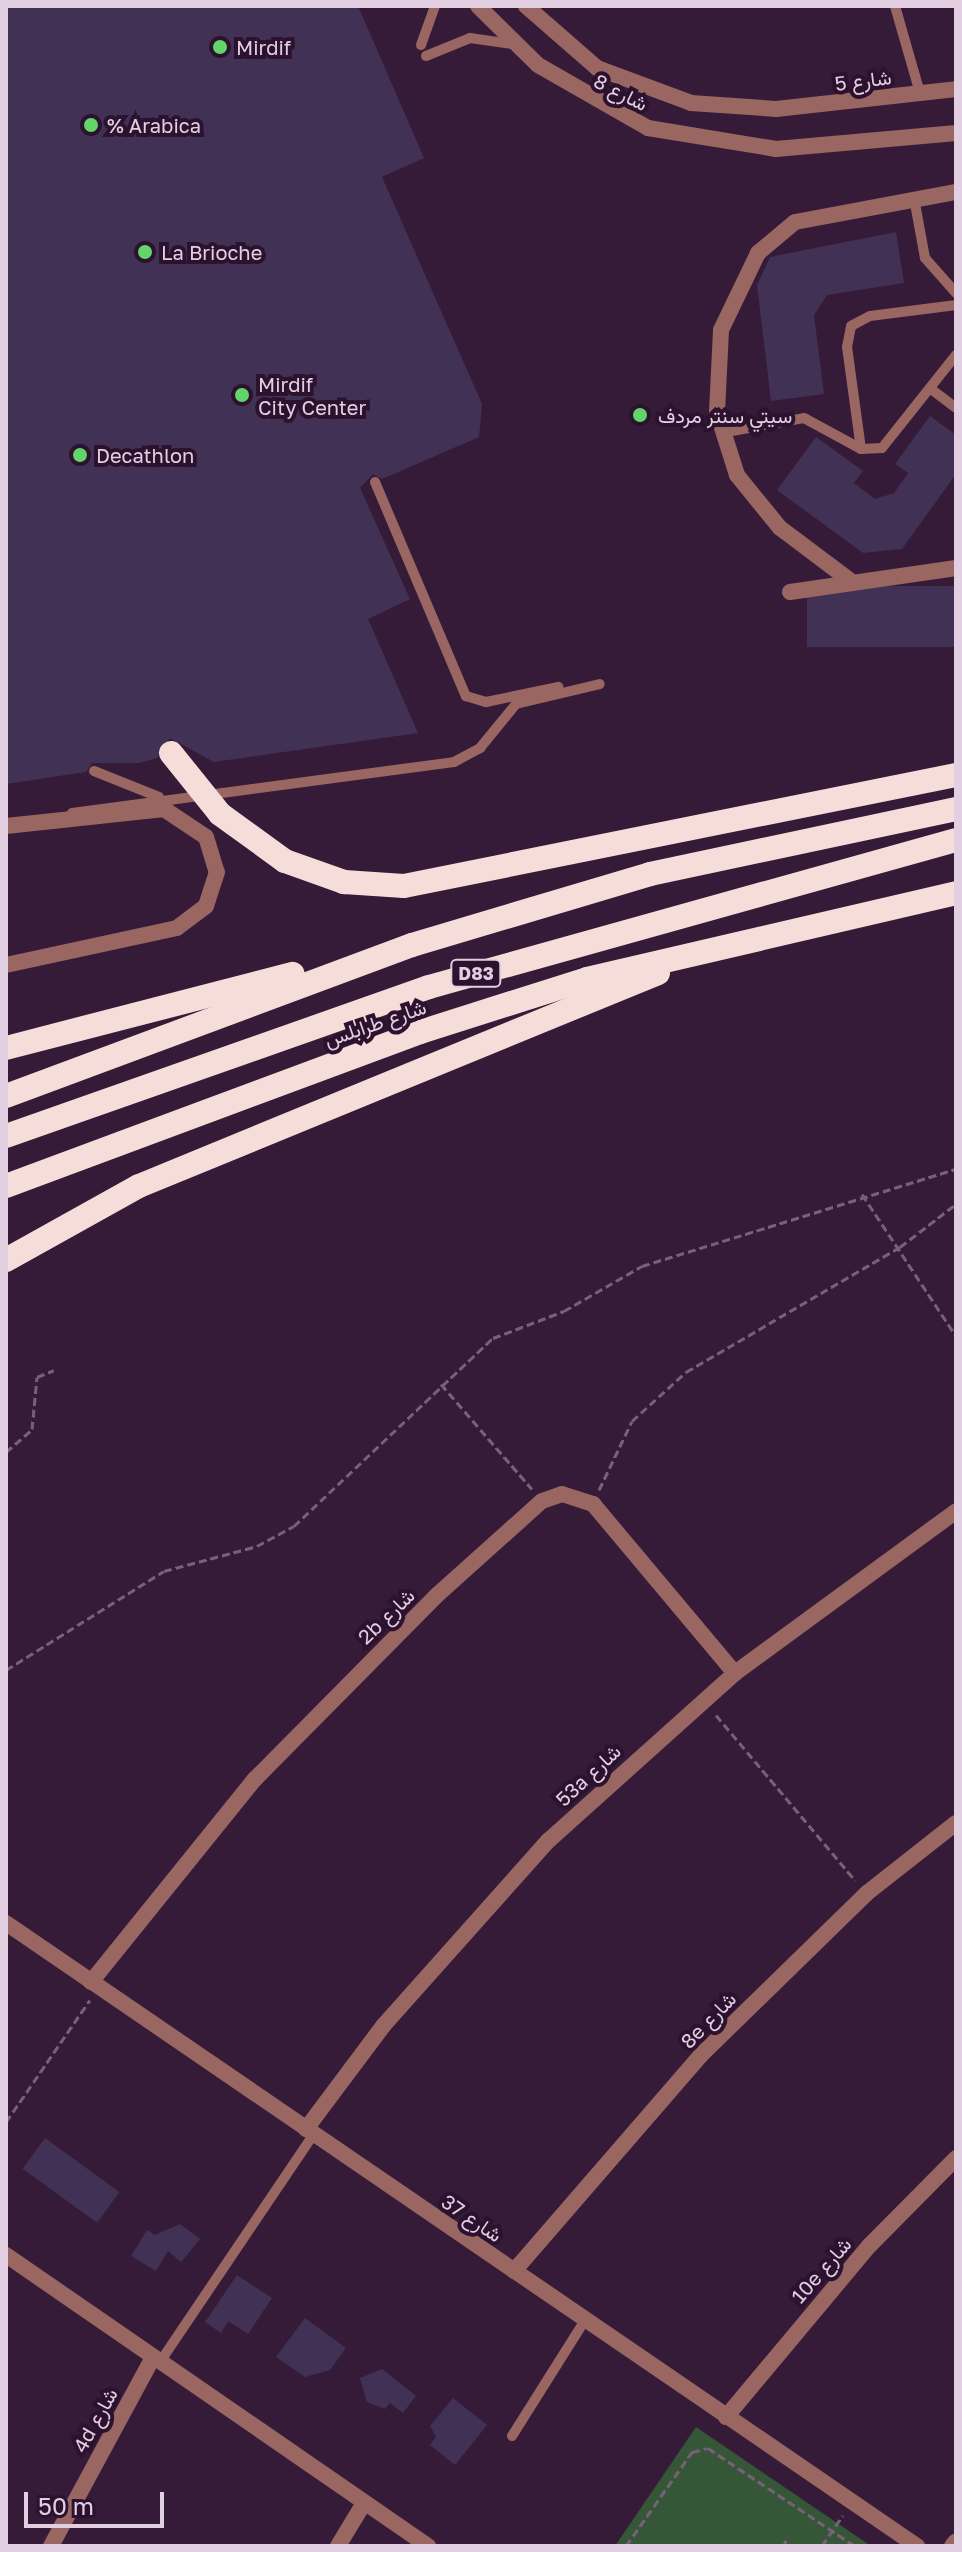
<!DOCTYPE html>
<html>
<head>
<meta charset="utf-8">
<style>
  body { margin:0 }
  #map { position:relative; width:962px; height:2552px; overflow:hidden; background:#361b38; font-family:"Golos Text",Vazirmatn,sans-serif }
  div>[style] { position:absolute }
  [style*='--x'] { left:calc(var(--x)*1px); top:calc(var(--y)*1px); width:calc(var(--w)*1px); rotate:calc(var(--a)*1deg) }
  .green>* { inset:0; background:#365737 }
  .building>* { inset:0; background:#413154; transform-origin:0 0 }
  .path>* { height:3px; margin-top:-1.5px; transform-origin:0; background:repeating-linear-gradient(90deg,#786079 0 8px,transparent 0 12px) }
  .service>* { height:10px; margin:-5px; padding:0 5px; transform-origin:5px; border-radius:5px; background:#996662 }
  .minor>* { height:16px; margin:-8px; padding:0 8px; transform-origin:8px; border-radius:8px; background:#996662 }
  .tertiary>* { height:16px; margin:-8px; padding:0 8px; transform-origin:8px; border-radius:8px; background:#996662 }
  .motorway>* { height:24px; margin:-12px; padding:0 12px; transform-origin:12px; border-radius:12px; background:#f7ddda }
  .motorway-bridge>* { height:24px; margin:-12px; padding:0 12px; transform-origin:12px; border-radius:12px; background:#f7ddda }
  .dots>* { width:22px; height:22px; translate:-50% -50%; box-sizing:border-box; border:4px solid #2c122e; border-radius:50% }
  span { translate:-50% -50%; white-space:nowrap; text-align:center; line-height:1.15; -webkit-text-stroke:8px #2c122e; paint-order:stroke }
  .shield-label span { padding:2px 6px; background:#2c122e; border:2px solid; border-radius:6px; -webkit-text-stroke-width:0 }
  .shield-label { font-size:18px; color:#e2d0e2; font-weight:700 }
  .poi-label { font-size:20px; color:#e2d0e2 }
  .left { translate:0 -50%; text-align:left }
  .street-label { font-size:20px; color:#e2d0e2 }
  .frame { position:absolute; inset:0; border:8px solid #e2d0e2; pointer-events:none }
  .scale { position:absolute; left:24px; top:2492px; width:140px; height:36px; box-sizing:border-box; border:4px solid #e2d0e2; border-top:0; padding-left:10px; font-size:24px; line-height:28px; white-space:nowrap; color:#e2d0e2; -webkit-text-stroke:6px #2c122e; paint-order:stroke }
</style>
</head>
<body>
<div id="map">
  <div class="green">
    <i style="clip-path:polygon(696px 2427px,871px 2546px,615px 2546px)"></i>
  </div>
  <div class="building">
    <i style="clip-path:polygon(6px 6px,358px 6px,424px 158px,382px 177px,482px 404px,479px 437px,382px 479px,373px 474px,360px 488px,410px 599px,368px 619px,418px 733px,214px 762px,170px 738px,157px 758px,139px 763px,92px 763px,86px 772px,6px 784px)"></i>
    <i style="clip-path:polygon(896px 232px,904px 283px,827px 295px,814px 315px,824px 394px,771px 401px,757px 285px,770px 257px)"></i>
    <i style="clip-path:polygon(930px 416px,956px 435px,956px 474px,902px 549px,863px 553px,777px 490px,816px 437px,863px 471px,854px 483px,875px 499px,894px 493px,908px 473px,895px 464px)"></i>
    <i style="left:956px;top:586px;width:61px;height:149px;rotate:90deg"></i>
    <i style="left:45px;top:2138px;width:92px;height:38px;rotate:36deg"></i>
    <i style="clip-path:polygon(180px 2224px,200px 2239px,181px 2262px,168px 2251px,156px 2271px,131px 2256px,147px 2230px,155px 2235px)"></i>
    <i style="clip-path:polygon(237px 2275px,272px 2298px,248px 2334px,228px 2321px,221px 2333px,205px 2322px)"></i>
    <i style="clip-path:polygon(305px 2318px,346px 2348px,330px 2370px,305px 2377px,276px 2357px)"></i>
    <i style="clip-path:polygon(382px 2369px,416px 2396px,403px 2413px,390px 2403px,385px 2409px,367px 2402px,360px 2378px)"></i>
    <i style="clip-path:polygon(453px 2398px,487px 2425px,455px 2465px,430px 2445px,436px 2437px,430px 2426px)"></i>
  </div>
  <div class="path">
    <i style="--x:862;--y:1194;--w:170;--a:56.5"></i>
    <i style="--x:441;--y:1384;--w:139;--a:49.1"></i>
    <i style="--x:6;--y:1452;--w:35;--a:-41"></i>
    <i style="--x:32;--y:1429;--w:52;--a:-84.5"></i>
    <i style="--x:37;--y:1377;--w:18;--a:-22"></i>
    <i style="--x:599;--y:1490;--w:76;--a:-64.4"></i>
    <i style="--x:632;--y:1421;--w:73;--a:-42.2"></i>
    <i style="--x:686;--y:1372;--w:248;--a:-30.3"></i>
    <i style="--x:900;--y:1247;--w:71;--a:-37.5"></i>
    <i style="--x:6;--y:1670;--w:186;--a:-32.1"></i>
    <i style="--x:164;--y:1571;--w:96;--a:-15"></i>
    <i style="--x:257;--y:1546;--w:42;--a:-28.4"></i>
    <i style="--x:294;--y:1526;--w:274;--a:-43.4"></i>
    <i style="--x:493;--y:1338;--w:76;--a:-20.8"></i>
    <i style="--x:564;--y:1311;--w:90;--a:-30"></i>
    <i style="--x:642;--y:1266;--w:329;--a:-17.2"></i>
    <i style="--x:716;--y:1715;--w:216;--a:49.9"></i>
    <i style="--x:6;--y:2122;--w:148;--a:-55.5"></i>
    <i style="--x:626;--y:2546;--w:115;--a:-54.9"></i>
    <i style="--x:692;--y:2452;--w:16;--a:-14"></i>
    <i style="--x:708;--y:2448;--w:177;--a:33.7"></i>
    <i style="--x:784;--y:2546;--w:6;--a:-72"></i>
    <i style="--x:822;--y:2546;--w:37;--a:-56"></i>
  </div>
  <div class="service">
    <i style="--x:895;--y:6;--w:91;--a:74"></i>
    <i style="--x:421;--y:45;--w:41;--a:-70.3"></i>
    <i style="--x:426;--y:56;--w:48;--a:-22.2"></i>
    <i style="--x:470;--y:38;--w:42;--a:8.1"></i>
    <i style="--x:914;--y:198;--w:61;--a:79.6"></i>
    <i style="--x:925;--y:258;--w:47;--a:48.5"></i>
    <i style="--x:931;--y:389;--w:31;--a:37"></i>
    <i style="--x:721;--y:433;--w:84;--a:-10.2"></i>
    <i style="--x:804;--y:418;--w:65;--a:28.5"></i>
    <i style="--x:861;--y:449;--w:21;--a:-3"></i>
    <i style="--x:882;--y:448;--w:119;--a:-51.5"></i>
    <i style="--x:861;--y:449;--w:103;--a:-97.8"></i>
    <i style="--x:847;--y:347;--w:21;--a:-79"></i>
    <i style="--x:851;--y:326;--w:21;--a:-28"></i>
    <i style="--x:870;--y:316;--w:87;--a:-7.3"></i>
    <i style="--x:375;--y:482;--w:233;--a:67"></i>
    <i style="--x:466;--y:696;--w:21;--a:17"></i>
    <i style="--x:486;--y:702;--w:74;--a:-11.8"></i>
    <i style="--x:94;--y:771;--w:70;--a:21.8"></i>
    <i style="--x:72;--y:813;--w:385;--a:-7.6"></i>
    <i style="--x:454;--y:762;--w:30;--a:-28"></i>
    <i style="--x:480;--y:748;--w:57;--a:-50.7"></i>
    <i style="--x:516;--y:704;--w:86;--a:-13.4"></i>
    <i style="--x:160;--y:2362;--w:275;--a:-56"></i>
    <i style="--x:512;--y:2436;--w:137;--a:-57.8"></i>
  </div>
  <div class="minor">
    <i style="--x:852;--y:582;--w:90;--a:-143.1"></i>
    <i style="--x:780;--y:528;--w:68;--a:-129.1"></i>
    <i style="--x:737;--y:475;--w:66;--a:-107.6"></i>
    <i style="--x:717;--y:412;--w:82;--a:-87.2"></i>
    <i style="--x:721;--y:330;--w:85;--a:-64.3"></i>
    <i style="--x:758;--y:253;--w:48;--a:-40"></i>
    <i style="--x:795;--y:222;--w:164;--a:-10.6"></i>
    <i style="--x:790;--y:592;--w:168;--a:-8.2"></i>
    <i style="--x:6;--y:826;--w:159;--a:-6.1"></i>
    <i style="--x:164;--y:809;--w:50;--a:33.7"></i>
    <i style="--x:206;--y:837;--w:37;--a:73"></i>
    <i style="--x:217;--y:872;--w:36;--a:108"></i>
    <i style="--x:206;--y:906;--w:36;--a:143"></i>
    <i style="--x:177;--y:928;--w:175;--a:167.8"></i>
    <i style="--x:6;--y:1923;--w:1104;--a:34.37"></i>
    <i style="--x:91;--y:1982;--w:261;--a:-51.1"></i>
    <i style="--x:255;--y:1779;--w:257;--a:-45.3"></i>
    <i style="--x:436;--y:1596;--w:142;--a:-41.9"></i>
    <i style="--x:542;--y:1501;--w:21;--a:-19"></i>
    <i style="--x:562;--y:1494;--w:33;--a:18"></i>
    <i style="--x:593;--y:1504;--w:221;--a:50"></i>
    <i style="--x:306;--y:2129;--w:129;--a:-53.2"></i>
    <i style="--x:383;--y:2026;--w:248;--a:-48.3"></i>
    <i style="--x:548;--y:1841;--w:251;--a:-41.9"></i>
    <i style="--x:735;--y:1673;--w:274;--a:-36.2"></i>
    <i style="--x:6;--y:2255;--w:513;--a:34.59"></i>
    <i style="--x:514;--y:2271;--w:286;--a:-49.1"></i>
    <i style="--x:701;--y:2055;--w:232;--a:-44.3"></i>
    <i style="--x:867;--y:1893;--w:113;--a:-38.2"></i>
    <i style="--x:726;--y:2417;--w:224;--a:-50.1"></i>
    <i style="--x:870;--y:2245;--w:122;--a:-45.3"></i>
    <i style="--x:51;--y:2546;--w:215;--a:-61.6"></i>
    <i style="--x:338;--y:2546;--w:50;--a:-58.8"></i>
    <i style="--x:952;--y:2546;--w:6;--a:-51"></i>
  </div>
  <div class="tertiary">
    <i style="--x:478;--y:6;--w:84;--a:44.5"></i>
    <i style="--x:538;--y:65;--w:127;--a:29.8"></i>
    <i style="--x:648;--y:128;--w:130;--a:9.3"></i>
    <i style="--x:776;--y:149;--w:181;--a:-5.1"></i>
    <i style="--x:526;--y:6;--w:94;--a:41.1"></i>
    <i style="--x:597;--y:68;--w:100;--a:20.4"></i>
    <i style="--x:691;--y:103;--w:85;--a:4"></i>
    <i style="--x:776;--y:109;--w:181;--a:-6.3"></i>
  </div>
  <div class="motorway">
    <i style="--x:285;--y:861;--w:63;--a:19.6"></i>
    <i style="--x:344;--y:882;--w:60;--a:3.8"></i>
    <i style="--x:404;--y:886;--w:563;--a:-11.37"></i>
    <i style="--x:6;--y:1048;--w:296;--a:-14.5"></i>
    <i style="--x:6;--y:1096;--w:433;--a:-20.4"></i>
    <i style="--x:412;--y:945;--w:248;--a:-16.6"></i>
    <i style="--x:650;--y:874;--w:313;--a:-12"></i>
    <i style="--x:6;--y:1136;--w:448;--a:-19.4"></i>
    <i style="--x:429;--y:987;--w:547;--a:-15.59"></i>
    <i style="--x:6;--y:1186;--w:442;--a:-20.4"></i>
    <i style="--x:420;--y:1032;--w:175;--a:-17.6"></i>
    <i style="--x:587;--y:979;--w:379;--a:-13.1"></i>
    <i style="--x:6;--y:1260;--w:152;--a:-29.1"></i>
    <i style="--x:139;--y:1186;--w:561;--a:-22.31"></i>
  </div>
  <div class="motorway-bridge">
    <i style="--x:171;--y:753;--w:78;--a:51.2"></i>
    <i style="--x:220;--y:814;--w:80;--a:35.9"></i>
  </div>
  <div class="dots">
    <i style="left:220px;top:47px;background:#63d469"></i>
    <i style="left:91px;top:125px;background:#63d469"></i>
    <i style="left:145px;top:252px;background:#63d469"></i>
    <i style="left:242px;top:395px;background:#63d469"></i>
    <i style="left:640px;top:415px;background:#63d469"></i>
    <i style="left:80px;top:455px;background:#63d469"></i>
  </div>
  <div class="shield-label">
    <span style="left:476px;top:973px">D83</span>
  </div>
  <div class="poi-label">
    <span class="left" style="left:236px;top:47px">Mirdif</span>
    <span class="left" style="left:107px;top:125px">% Arabica</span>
    <span class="left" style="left:161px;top:252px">La Brioche</span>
    <span class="left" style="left:258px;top:396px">Mirdif<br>City Center</span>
    <span class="left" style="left:658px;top:415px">سيتي سنتر مردف</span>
    <span class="left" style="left:96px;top:455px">Decathlon</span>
  </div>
  <div class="street-label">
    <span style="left:863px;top:80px;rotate:-7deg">شارع 5</span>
    <span style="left:621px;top:92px;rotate:27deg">شارع 8</span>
    <span style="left:375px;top:1023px;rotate:-19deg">شارع طرابلس</span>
    <span style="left:386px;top:1616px;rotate:-44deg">2b شارع</span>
    <span style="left:588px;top:1775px;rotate:-43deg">53a شارع</span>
    <span style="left:708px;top:2020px;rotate:-46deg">8e شارع</span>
    <span style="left:472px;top:2218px;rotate:34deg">شارع 37</span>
    <span style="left:821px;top:2270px;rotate:-49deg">10e شارع</span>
    <span style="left:95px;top:2420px;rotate:-61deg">4d شارع</span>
  </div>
  <div class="frame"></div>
  <div class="scale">50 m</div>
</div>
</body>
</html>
